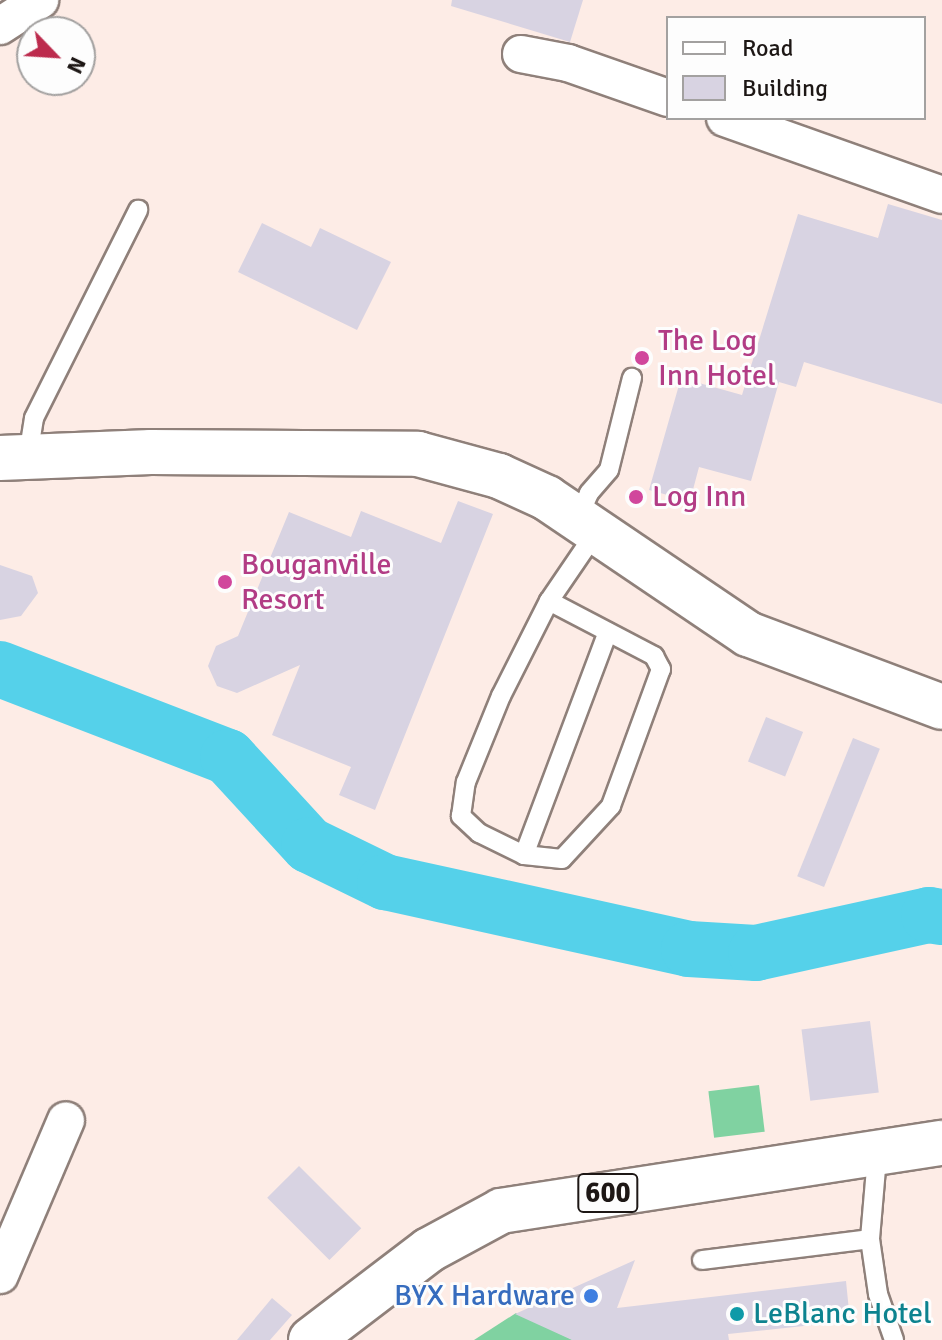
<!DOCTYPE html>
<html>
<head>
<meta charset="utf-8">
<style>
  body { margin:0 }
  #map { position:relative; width:942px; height:1340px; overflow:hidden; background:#fdece6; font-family:Signika,sans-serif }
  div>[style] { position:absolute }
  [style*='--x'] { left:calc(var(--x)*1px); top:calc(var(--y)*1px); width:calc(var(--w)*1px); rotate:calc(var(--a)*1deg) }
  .green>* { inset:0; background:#80d2a1; transform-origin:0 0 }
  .river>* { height:56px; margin:-28px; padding:0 28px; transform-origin:28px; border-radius:28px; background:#55d1ea }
  .building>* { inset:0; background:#d8d3e2; transform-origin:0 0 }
  .roads { filter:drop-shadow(2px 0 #8f807a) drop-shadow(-2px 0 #8f807a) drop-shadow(0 2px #8f807a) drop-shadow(0 -2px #8f807a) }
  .lane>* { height:18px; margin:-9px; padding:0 9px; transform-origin:9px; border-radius:9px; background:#fff }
  .street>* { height:36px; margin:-18px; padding:0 18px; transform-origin:18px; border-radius:18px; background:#fff }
  .primary>* { height:44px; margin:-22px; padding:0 22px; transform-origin:22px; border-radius:22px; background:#fff }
  .dots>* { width:22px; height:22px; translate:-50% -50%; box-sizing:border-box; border:4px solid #fdfdfd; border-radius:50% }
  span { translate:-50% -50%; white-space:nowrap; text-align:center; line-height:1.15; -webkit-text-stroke:6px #fdfdfd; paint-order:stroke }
  .shield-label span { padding:2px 6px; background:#fdfdfd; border:2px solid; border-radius:6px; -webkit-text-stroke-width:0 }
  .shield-label { font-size:28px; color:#1d1715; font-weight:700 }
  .hotel-label { font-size:30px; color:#b23c85 }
  .left { translate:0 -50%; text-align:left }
  .shop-label { font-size:30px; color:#366cbe }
  .right { translate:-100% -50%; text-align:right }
  .culture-label { font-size:30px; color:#0d838f }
  .legend { position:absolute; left:666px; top:16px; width:260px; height:104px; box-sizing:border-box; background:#fdfdfd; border:2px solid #a3a1a0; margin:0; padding:10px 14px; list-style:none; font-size:24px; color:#1d1715 }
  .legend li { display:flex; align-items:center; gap:16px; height:40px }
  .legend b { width:40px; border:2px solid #a3a1a0 }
  .north { position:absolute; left:16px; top:16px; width:80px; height:80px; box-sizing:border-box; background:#fdfdfd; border:2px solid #a3a1a0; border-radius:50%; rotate:115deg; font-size:22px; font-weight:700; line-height:32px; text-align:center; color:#1d1715 }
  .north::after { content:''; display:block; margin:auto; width:28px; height:36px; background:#bc2b4d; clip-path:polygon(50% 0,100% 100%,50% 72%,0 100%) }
</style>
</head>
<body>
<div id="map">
  <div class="green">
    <i style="left:759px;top:1085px;width:47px;height:51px;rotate:83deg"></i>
    <i style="clip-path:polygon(516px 1313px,573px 1340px,474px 1340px)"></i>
  </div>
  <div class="river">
    <i style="--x:0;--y:669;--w:244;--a:21.1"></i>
    <i style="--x:228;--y:757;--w:120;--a:47.4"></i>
    <i style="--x:309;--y:845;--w:85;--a:26"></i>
    <i style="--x:385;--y:882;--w:311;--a:12.4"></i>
    <i style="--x:689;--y:949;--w:67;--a:3.4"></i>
    <i style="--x:756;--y:953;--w:177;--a:-12.4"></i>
    <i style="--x:929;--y:915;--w:13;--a:9"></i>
  </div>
  <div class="building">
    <i style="clip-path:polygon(452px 0,583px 0,570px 42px,451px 6px)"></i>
    <i style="clip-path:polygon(888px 204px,942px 220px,942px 404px,804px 362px,796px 387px,779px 382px,751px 481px,699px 467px,690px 501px,649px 490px,681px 378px,742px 395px,798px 214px,878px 238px)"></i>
    <i style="clip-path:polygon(262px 223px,311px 247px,320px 228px,391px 262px,357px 330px,238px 272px)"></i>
    <i style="clip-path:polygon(458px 501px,493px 514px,375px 810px,339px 795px,351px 767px,272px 735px,300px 665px,237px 693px,217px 686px,208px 666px,216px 646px,238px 636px,289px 512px,351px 537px,361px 511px,441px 543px)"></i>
    <i style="clip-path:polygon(0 565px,32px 576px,38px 593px,21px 616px,0 620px)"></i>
    <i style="left:766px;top:717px;width:40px;height:48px;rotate:22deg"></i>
    <i style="left:853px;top:738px;width:29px;height:149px;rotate:22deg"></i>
    <i style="left:870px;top:1021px;width:72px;height:69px;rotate:83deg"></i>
    <i style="left:299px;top:1166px;width:88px;height:45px;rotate:45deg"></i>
    <i style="clip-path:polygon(635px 1260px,617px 1308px,846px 1281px,850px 1321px,728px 1334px,729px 1340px,572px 1340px,515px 1314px)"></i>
    <i style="clip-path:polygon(272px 1298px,292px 1315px,270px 1340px,237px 1340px)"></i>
  </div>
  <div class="roads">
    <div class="lane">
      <i style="--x:28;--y:456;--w:38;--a:-81"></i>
      <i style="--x:34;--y:418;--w:233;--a:-63.4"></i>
      <i style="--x:578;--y:518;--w:27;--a:-66"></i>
      <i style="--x:589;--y:493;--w:30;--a:-49"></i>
      <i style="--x:609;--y:470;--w:95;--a:-76"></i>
      <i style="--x:549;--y:601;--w:119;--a:27.6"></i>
      <i style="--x:654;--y:656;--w:15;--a:62"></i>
      <i style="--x:661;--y:669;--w:146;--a:110.1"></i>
      <i style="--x:611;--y:806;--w:72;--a:132.8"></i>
      <i style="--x:562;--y:859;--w:38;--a:-174"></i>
      <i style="--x:524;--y:855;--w:50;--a:-153.9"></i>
      <i style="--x:479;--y:833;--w:25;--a:-137"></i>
      <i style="--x:461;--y:816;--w:34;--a:-82"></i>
      <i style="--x:466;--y:782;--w:93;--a:-67.9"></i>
      <i style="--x:501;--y:696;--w:106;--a:-63.2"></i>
      <i style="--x:549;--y:601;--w:83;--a:-55.7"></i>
      <i style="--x:524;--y:855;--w:238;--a:-69.4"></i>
      <i style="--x:877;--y:1157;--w:82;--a:94.9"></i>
      <i style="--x:870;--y:1239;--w:56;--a:81.7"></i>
      <i style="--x:878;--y:1294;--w:49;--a:70.8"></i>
      <i style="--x:702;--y:1260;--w:169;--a:-7.1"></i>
    </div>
    <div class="street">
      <i style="--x:0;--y:26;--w:48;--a:-33"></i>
      <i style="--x:521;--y:54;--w:48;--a:10.8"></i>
      <i style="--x:568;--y:63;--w:106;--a:19.3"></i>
      <i style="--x:725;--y:118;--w:230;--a:19.5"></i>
      <i style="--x:0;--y:1275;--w:168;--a:-66.9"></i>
    </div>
    <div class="primary">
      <i style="--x:0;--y:458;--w:151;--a:-2.3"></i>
      <i style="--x:151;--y:452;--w:267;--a:0.4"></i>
      <i style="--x:418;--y:454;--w:84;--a:15.2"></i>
      <i style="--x:499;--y:476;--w:53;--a:24.6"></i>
      <i style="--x:547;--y:498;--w:243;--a:34.1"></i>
      <i style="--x:748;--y:634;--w:207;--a:20.6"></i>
      <i style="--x:311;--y:1340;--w:148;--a:-37.3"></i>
      <i style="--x:429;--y:1250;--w:82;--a:-28.4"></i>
      <i style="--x:501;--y:1211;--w:446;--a:-8.8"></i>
    </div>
  </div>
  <div class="dots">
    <i style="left:642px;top:358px;background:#d1479c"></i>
    <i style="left:636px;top:497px;background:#d1479c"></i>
    <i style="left:225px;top:582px;background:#d1479c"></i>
    <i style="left:591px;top:1296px;background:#3f7fe0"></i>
    <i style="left:737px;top:1314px;background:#0f9aa8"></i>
  </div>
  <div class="shield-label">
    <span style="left:608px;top:1193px">600</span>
  </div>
  <div class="hotel-label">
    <span class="left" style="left:658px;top:358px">The Log<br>Inn Hotel</span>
    <span class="left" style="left:652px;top:497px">Log Inn</span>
    <span class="left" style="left:241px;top:582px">Bouganville<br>Resort</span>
  </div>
  <div class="shop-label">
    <span class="right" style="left:575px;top:1296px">BYX Hardware</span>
  </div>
  <div class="culture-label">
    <span class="left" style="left:753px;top:1314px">LeBlanc Hotel</span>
  </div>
  <ul class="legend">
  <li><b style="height:10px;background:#fff"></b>Road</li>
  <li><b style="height:22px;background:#d8d3e2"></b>Building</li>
  </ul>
  <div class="north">N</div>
</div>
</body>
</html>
